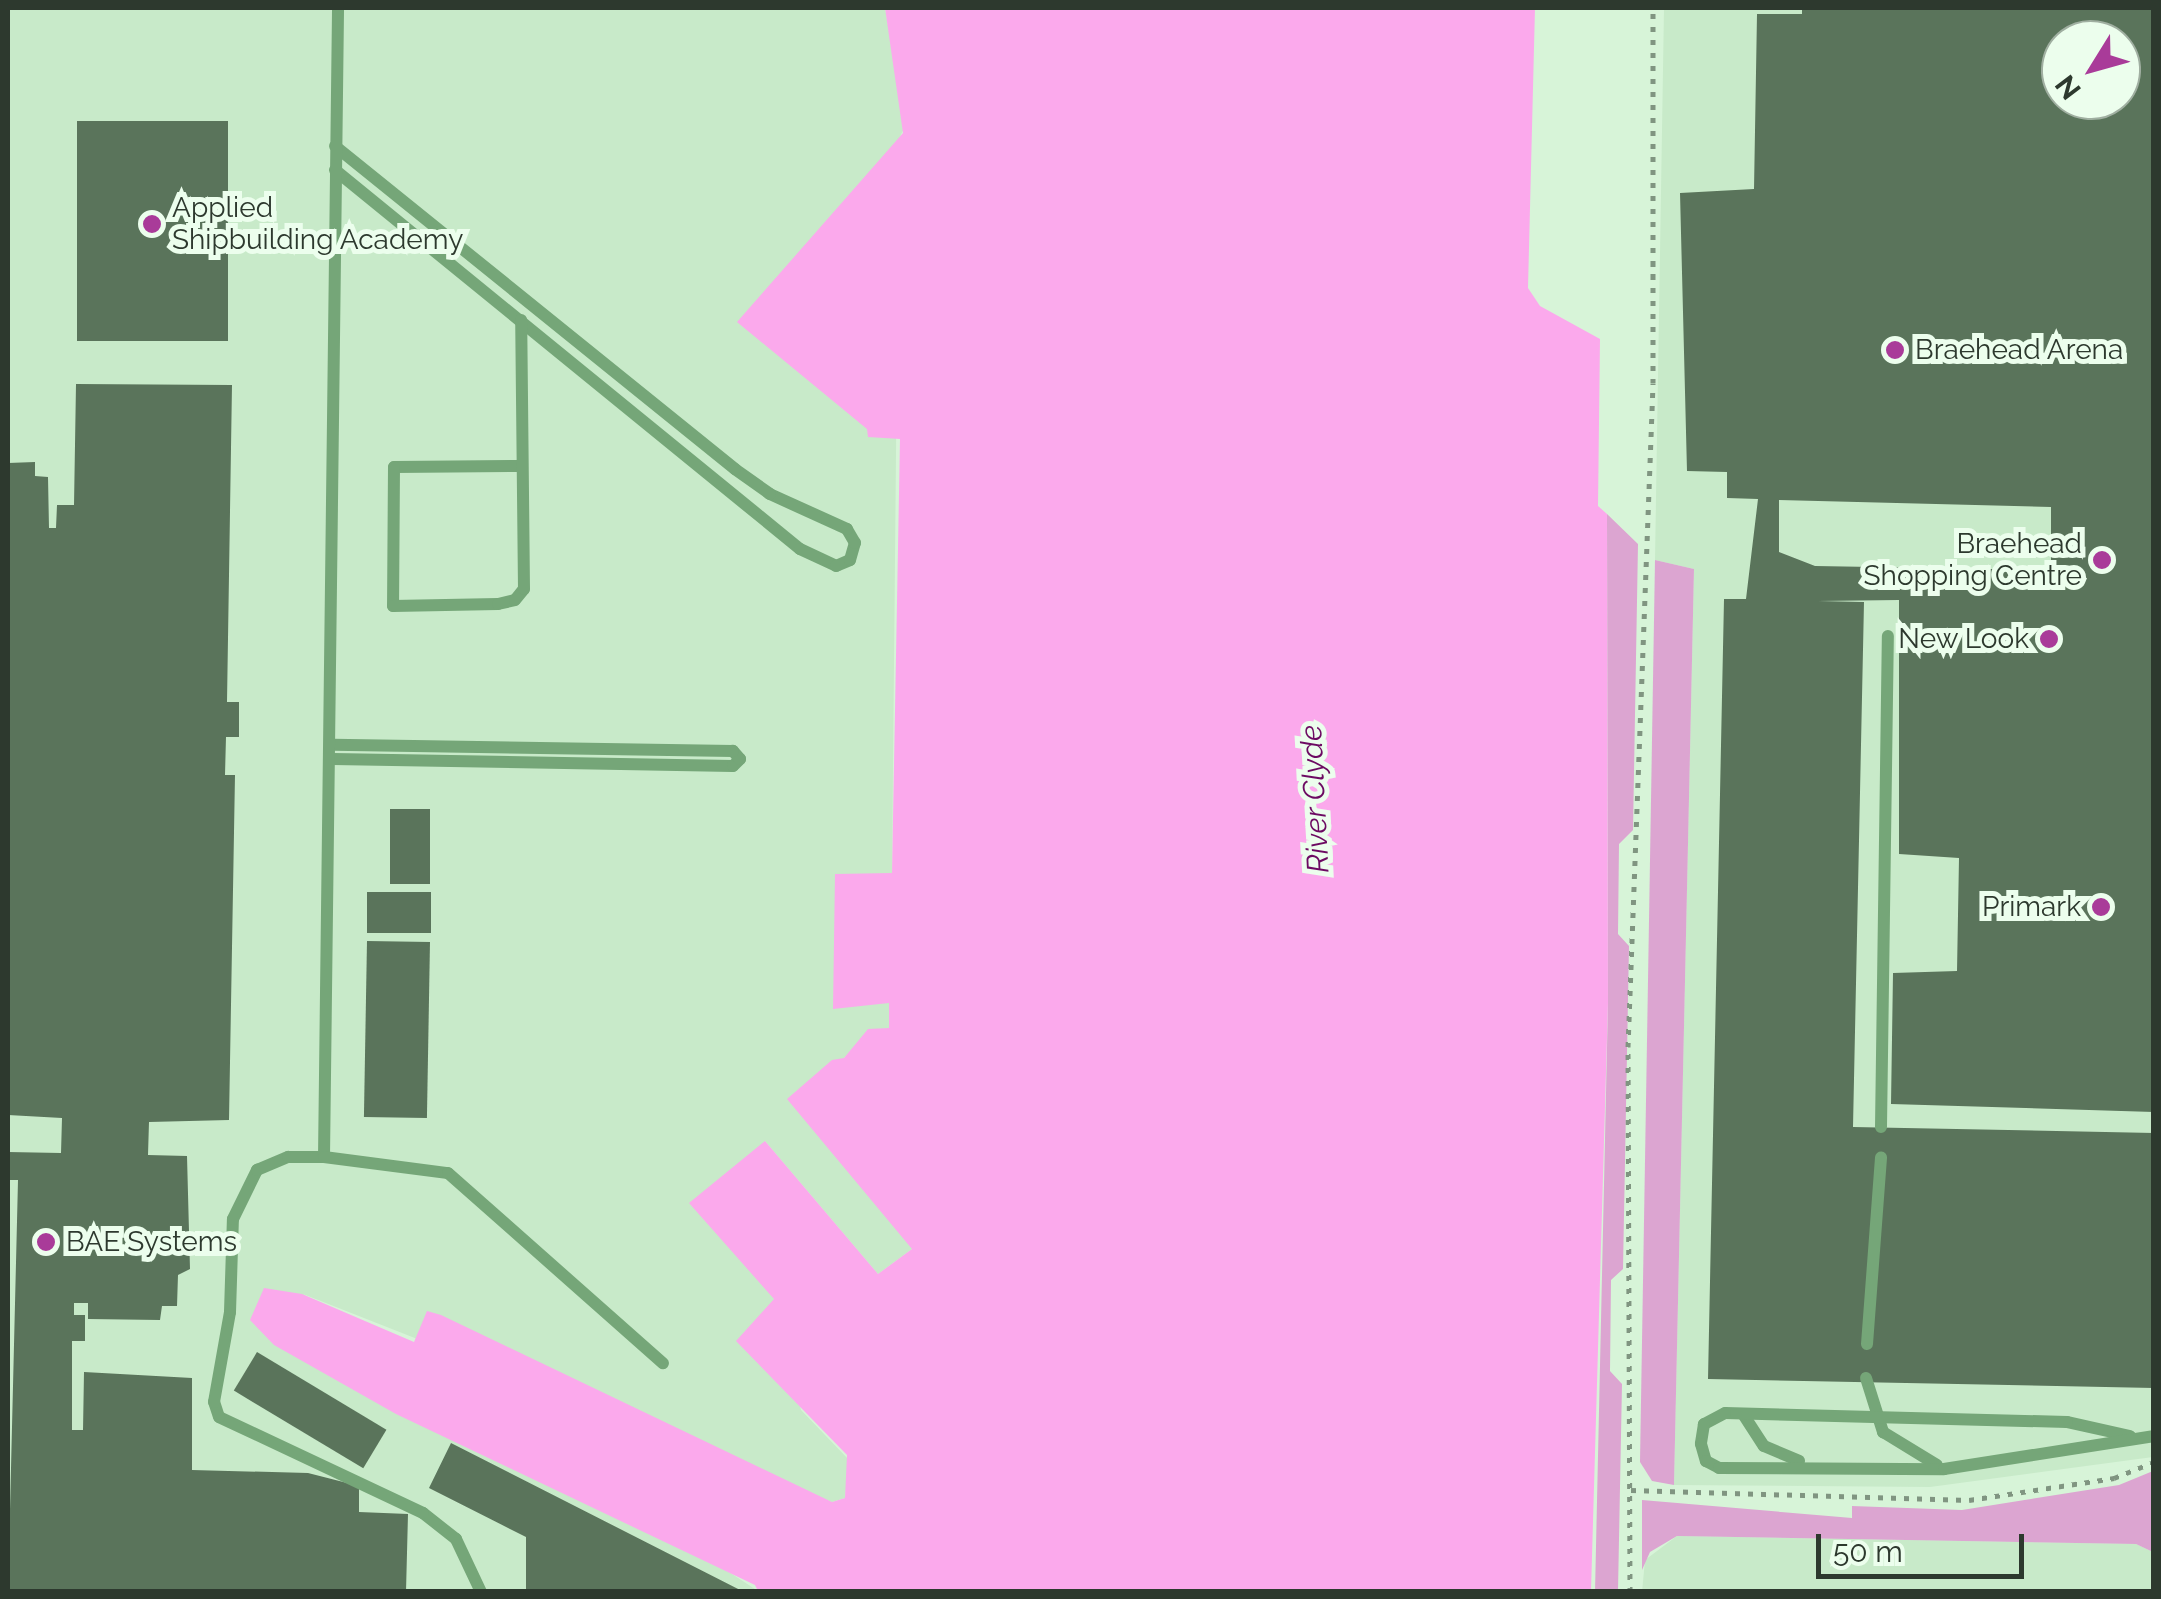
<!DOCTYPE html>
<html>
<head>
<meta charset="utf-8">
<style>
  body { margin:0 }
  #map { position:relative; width:2161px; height:1599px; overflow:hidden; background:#d7f4d8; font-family:Raleway,sans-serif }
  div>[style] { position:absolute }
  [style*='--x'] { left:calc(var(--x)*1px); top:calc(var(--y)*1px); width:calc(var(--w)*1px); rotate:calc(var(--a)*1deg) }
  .built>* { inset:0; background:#c8eac9 }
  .green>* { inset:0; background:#dca5d1 }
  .water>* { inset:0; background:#fba9ec }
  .building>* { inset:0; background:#5a745b; transform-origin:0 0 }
  .path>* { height:5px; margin-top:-2.5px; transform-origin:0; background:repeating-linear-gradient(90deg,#809581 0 5px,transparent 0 13px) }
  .service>* { height:12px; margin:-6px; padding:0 6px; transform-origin:6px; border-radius:6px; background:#75a678 }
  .dots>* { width:28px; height:28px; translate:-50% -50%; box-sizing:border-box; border:5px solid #ecfeed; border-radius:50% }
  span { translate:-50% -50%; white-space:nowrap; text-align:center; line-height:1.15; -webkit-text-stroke:10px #ecfeed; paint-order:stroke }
  .poi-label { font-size:28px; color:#2d392e }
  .left { translate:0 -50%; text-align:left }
  .right { translate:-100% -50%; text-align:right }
  .water-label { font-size:30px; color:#6c0a62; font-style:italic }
  .frame { position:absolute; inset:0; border:10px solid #2d392e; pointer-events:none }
  .north { position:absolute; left:2041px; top:20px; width:100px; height:100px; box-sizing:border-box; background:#ecfeed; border:2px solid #a0afa1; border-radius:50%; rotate:233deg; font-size:28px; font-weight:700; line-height:40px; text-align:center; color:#2d392e }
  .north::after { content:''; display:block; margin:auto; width:35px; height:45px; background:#a93b99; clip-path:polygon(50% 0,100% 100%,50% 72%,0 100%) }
  .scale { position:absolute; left:1816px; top:1534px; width:208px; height:45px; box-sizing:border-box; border:5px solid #2d392e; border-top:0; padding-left:12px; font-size:30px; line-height:35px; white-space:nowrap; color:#2d392e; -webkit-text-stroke:8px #ecfeed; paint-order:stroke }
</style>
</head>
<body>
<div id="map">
  <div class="built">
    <i style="clip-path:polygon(8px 8px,885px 8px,905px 126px,899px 139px,892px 874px,835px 875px,865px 1003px,890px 1003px,889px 1029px,868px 1033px,844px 1058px,912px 1249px,878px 1274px,765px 1141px,774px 1300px,801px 1410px,849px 1460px,845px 1498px,832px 1502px,303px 1294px,758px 1591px,8px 1592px)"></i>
    <i style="clip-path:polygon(evenodd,1664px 8px,2153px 8px,2153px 1457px,1930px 1487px,1674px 1485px,1694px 569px,1655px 560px,1664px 8px,2061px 40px,2121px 40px,2121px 100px,2061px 100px,2061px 40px)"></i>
    <i style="clip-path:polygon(1677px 1536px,2136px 1544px,2153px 1552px,2153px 1591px,1642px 1592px,1645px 1560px)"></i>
  </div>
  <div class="green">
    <i style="clip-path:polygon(1607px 514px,1638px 544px,1633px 830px,1619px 844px,1618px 934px,1629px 946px,1623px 1269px,1611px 1280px,1610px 1371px,1622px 1384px,1618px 1591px,1595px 1592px,1608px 1003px)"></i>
    <i style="clip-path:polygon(1655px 560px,1694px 569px,1674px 1485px,1652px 1481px,1640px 1462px)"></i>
    <i style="clip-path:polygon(2153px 1471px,2153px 1552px,2136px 1544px,1677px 1536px,1650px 1552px,1642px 1570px,1642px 1500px,1852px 1518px,1852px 1506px,1962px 1510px,2119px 1485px)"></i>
  </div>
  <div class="water">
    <i style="clip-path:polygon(885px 8px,1535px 8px,1528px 288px,1540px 306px,1600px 339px,1598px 506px,1607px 514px,1608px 1003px,1591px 1591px,758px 1591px,755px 1585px,396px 1414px,274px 1345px,250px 1320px,264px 1288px,302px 1294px,414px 1342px,427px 1311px,441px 1315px,832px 1502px,845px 1498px,847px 1455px,736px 1341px,774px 1299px,689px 1203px,765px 1141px,878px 1274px,912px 1249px,787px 1099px,832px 1060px,844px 1058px,868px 1029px,889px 1028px,889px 1003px,833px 1009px,835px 874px,892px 873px,900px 439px,868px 437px,867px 429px,737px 322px,903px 133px)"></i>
  </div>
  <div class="building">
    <i style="clip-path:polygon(evenodd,1802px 8px,2154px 8px,2154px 1112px,1891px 1104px,1893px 973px,1957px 971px,1959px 858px,1899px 854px,1899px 600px,1818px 601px,1864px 602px,1853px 1127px,2154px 1133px,2154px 1388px,1708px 1379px,1724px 599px,1746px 599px,1758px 499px,1727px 498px,1727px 472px,1687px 471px,1680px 193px,1754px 189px,1757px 14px,1802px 14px,1802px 8px,2061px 40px,2121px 40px,2121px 100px,2061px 100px,2061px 40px,1802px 8px,1779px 500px,2051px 507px,2051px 570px,1815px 566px,1779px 552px,1779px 500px)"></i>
    <i style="left:77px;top:121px;width:151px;height:220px"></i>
    <i style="clip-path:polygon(76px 384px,232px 385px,227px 702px,239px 702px,239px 737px,226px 737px,225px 775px,235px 775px,229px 1120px,149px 1122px,148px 1155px,187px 1156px,190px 1269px,178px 1275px,177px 1306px,162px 1306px,160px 1320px,88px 1319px,88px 1303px,74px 1303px,74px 1315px,85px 1315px,85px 1341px,72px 1341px,72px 1430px,83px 1430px,84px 1372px,192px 1378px,192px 1470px,308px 1473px,359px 1486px,359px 1512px,408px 1514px,406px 1592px,8px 1592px,18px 1180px,8px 1180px,8px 1152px,61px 1153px,62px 1118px,8px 1115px,8px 463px,35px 462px,35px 476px,48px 477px,49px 528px,56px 528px,57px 505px,74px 505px)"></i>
    <i style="left:390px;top:809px;width:40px;height:75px"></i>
    <i style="left:367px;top:892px;width:64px;height:41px"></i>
    <i style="left:367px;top:941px;width:63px;height:176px;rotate:1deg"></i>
    <i style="left:257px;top:1352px;width:151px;height:45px;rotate:31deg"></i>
    <i style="clip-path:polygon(451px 1443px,744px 1592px,526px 1592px,526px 1537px,429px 1488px)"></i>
  </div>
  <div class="path">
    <i style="--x:1631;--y:1490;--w:338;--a:1.7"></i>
    <i style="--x:1969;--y:1500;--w:147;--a:-8.6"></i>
    <i style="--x:2114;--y:1478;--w:43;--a:-21.8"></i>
    <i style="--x:1630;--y:1592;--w:545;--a:-90.21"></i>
    <i style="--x:1628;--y:1047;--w:664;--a:-87.84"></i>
    <i style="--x:1653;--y:383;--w:375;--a:-90"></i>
  </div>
  <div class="service">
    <i style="--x:335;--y:170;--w:600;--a:39.18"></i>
    <i style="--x:800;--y:549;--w:40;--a:25"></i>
    <i style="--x:836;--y:566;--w:15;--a:-23"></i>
    <i style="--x:850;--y:560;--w:18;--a:-74"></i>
    <i style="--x:855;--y:543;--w:16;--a:-120"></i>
    <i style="--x:847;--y:529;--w:85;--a:-155.6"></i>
    <i style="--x:770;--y:494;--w:43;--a:-144.5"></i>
    <i style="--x:735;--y:469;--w:514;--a:-141.08"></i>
    <i style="--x:519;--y:466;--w:125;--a:179.5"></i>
    <i style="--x:394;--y:467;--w:139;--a:90.4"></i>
    <i style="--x:393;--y:606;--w:105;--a:-1.1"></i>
    <i style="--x:498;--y:604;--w:17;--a:-13"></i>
    <i style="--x:515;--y:600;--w:14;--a:-51"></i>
    <i style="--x:524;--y:589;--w:269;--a:-90.6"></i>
    <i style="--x:333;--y:759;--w:400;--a:1"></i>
    <i style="--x:733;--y:766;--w:10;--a:-45"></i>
    <i style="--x:740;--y:759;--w:11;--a:-131"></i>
    <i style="--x:733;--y:751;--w:400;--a:-179.1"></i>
    <i style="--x:1881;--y:1127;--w:491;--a:-89.2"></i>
    <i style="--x:324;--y:1157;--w:1149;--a:-89.3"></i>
    <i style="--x:1867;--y:1344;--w:187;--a:-85.7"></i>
    <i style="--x:1866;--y:1378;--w:57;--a:72.5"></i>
    <i style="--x:1883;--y:1432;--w:63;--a:31.4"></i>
    <i style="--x:1743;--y:1414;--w:38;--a:57"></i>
    <i style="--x:1764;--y:1446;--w:38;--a:23"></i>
    <i style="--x:2130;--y:1436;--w:65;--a:-167.5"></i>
    <i style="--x:2067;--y:1422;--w:342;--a:-178.5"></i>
    <i style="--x:1725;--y:1413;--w:24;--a:152"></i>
    <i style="--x:1704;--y:1424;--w:20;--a:99"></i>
    <i style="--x:1701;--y:1444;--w:18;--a:74"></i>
    <i style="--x:1706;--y:1461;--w:15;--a:28"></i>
    <i style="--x:1719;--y:1468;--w:225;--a:0.3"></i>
    <i style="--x:1944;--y:1469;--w:213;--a:-8.9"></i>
    <i style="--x:481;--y:1592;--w:59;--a:-115.3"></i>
    <i style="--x:456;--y:1539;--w:42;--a:-141.8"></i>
    <i style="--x:423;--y:1513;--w:225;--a:-154.8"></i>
    <i style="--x:219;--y:1417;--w:16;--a:-108"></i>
    <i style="--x:214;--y:1402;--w:91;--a:-79.9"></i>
    <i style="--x:230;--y:1312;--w:93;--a:-88.2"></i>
    <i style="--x:233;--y:1219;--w:55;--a:-63.9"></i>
    <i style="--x:257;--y:1170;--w:34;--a:-23"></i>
    <i style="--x:288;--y:1157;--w:36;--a:0"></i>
    <i style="--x:324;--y:1157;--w:125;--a:7.4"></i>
    <i style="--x:448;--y:1173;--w:287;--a:41.5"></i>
  </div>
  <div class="dots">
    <i style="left:152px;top:224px;background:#a93b99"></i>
    <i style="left:1895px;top:350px;background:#a93b99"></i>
    <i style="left:2102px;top:560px;background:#a93b99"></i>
    <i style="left:2049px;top:639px;background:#a93b99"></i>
    <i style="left:2101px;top:907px;background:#a93b99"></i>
    <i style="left:46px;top:1242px;background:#a93b99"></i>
  </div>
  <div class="poi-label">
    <span class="left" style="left:172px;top:224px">Applied<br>Shipbuilding Academy</span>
    <span class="left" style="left:1915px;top:350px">Braehead Arena</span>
    <span class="right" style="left:2082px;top:560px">Braehead<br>Shopping Centre</span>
    <span class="right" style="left:2029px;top:639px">New Look</span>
    <span class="right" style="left:2081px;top:907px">Primark</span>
    <span class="left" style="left:66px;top:1242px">BAE Systems</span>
  </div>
  <div class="water-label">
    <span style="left:1315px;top:799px;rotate:-93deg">River Clyde</span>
  </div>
  <div class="frame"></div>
  <div class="north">N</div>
  <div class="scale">50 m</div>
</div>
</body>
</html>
